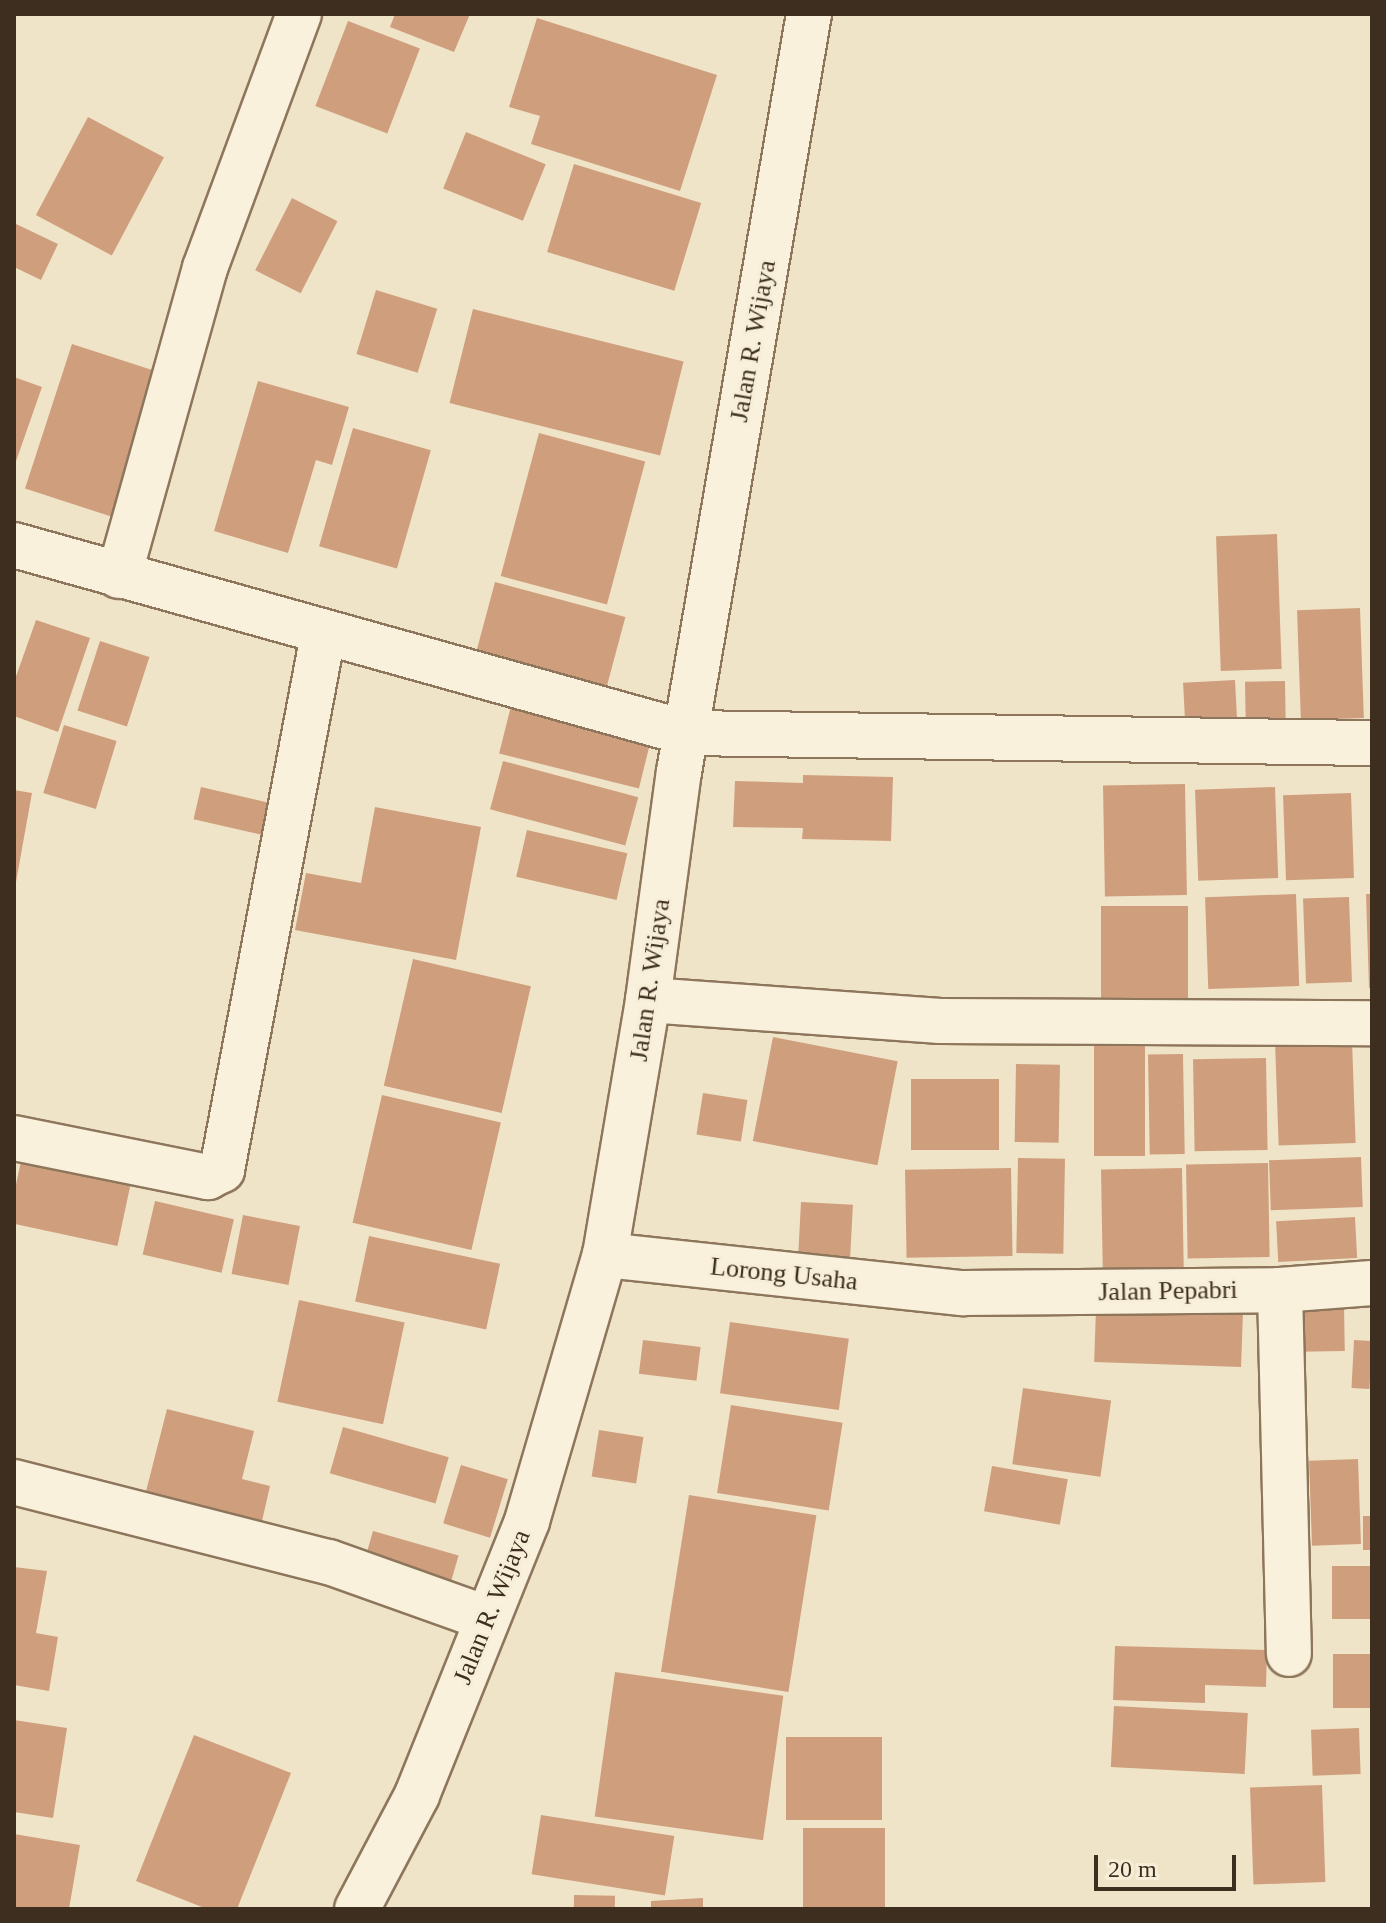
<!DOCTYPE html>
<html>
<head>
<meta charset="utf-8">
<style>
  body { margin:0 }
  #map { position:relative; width:1386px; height:1923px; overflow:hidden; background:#f0e4c8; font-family:Georgia,serif }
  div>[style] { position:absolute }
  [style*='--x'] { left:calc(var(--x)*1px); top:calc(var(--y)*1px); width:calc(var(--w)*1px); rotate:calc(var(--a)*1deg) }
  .building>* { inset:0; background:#cf9f7d; transform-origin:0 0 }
  .roads { filter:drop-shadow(2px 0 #8d765c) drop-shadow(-2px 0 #8d765c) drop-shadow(0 2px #8d765c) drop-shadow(0 -2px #8d765c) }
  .street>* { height:44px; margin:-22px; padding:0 22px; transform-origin:22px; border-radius:22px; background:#faf1dc }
  .secondary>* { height:44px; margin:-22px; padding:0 22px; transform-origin:22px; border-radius:22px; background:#faf1dc }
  span { translate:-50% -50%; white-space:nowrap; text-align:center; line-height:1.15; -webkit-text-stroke:6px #f7eed8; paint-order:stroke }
  .street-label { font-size:26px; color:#3d2e20 }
  .frame { position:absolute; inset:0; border:16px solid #3d2e20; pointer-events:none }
  .scale { position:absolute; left:1094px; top:1855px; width:142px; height:36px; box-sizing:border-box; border:4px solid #3d2e20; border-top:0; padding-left:10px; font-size:24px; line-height:28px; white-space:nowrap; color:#3d2e20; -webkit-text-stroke:6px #f7eed8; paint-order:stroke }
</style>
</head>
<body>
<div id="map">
  <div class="building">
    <i style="clip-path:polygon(395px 14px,470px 14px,454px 52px,390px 27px)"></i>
    <i style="clip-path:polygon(537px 18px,717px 75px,680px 191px,531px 144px,540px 116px,509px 107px)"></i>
    <i style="left:348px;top:21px;width:77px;height:91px;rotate:21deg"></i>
    <i style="left:88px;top:117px;width:86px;height:111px;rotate:28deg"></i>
    <i style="left:466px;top:132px;width:86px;height:61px;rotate:22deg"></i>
    <i style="left:574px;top:164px;width:133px;height:92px;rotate:17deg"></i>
    <i style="left:292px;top:198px;width:51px;height:81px;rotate:27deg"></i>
    <i style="clip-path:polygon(14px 223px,58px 244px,41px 280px,14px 267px)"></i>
    <i style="left:376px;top:290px;width:64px;height:67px;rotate:17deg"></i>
    <i style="left:473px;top:309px;width:217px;height:97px;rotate:14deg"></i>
    <i style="left:72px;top:344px;width:98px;height:152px;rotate:18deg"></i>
    <i style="clip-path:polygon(14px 377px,42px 387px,14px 467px)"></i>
    <i style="clip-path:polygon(258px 381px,349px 407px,332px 465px,316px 460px,288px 553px,214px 531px)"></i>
    <i style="left:353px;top:428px;width:81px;height:123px;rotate:16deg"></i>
    <i style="left:539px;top:433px;width:110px;height:148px;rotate:15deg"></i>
    <i style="left:1277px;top:534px;width:135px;height:61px;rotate:88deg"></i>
    <i style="left:495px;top:582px;width:135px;height:73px;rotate:15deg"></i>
    <i style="left:1360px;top:608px;width:110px;height:63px;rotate:88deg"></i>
    <i style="clip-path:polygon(36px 620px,90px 638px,58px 732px,14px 716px,14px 682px)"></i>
    <i style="left:100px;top:641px;width:52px;height:73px;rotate:18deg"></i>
    <i style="left:1235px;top:680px;width:39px;height:52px;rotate:87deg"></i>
    <i style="left:1285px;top:681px;width:43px;height:40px;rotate:89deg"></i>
    <i style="left:511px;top:706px;width:144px;height:49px;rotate:14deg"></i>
    <i style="left:64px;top:725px;width:55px;height:71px;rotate:17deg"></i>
    <i style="left:503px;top:761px;width:140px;height:50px;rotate:15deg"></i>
    <i style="clip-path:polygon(803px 775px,893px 777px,891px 841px,802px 839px,803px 828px,733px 827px,735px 781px,803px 783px)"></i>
    <i style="left:1185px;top:784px;width:111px;height:82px;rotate:89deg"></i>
    <i style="left:201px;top:787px;width:72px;height:33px;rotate:13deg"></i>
    <i style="left:1275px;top:787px;width:91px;height:80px;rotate:88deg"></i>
    <i style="clip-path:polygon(14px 790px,32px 793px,16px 882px,14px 882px)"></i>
    <i style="left:1351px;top:793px;width:85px;height:68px;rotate:88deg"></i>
    <i style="clip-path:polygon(375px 807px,481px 827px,456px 960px,295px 930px,306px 873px,361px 883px)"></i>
    <i style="left:527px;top:830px;width:103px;height:48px;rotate:13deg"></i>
    <i style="left:1296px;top:894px;width:92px;height:91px;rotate:88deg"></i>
    <i style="clip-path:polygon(1366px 894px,1372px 894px,1372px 988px,1369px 988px)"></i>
    <i style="left:1349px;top:897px;width:85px;height:46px;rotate:88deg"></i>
    <i style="left:1101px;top:906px;width:87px;height:93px"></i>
    <i style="left:413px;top:959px;width:121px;height:130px;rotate:13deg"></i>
    <i style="left:773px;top:1037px;width:127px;height:106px;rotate:11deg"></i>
    <i style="left:1352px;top:1040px;width:103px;height:77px;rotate:88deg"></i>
    <i style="left:1094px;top:1046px;width:51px;height:110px"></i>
    <i style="left:1183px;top:1054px;width:100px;height:35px;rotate:89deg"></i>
    <i style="left:1266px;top:1058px;width:92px;height:73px;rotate:89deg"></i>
    <i style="left:1016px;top:1064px;width:44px;height:78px;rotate:1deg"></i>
    <i style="left:911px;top:1079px;width:88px;height:71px"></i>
    <i style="left:703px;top:1093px;width:45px;height:42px;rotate:9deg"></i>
    <i style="left:382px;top:1095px;width:122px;height:131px;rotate:13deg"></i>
    <i style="left:1361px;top:1157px;width:50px;height:92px;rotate:88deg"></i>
    <i style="left:1018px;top:1158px;width:47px;height:95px;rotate:1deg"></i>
    <i style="left:21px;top:1161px;width:112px;height:63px;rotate:12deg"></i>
    <i style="left:1268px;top:1163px;width:94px;height:82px;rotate:89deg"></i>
    <i style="left:1011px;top:1168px;width:88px;height:106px;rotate:89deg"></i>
    <i style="left:1182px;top:1168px;width:100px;height:81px;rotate:89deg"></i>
    <i style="left:155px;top:1201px;width:81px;height:55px;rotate:13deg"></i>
    <i style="left:801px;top:1202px;width:52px;height:56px;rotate:3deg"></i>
    <i style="left:243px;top:1215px;width:58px;height:60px;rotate:11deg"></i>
    <i style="left:1355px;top:1217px;width:41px;height:79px;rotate:87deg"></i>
    <i style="left:369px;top:1236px;width:134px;height:67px;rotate:12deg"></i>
    <i style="left:299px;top:1300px;width:108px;height:104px;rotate:12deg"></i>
    <i style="left:1344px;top:1305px;width:46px;height:47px;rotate:89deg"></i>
    <i style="left:1096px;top:1309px;width:147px;height:53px;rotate:2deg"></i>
    <i style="left:730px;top:1322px;width:120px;height:72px;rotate:8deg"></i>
    <i style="left:643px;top:1340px;width:58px;height:34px;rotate:7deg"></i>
    <i style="left:1354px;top:1340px;width:18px;height:48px;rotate:3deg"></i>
    <i style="left:1023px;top:1388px;width:89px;height:77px;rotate:8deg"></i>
    <i style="left:731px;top:1405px;width:113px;height:89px;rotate:9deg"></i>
    <i style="clip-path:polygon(167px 1409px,254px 1431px,242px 1479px,270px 1486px,260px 1530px,143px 1503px)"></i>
    <i style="left:343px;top:1427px;width:110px;height:48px;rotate:16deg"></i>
    <i style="left:599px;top:1430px;width:45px;height:47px;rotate:9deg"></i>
    <i style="left:1358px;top:1459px;width:85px;height:49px;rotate:88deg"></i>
    <i style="left:461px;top:1465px;width:49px;height:61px;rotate:17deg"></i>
    <i style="left:992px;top:1466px;width:77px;height:46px;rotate:10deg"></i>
    <i style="left:689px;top:1495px;width:129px;height:179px;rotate:9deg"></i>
    <i style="left:1363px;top:1516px;width:9px;height:34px"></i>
    <i style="left:373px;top:1531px;width:89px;height:34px;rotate:16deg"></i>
    <i style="left:1372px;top:1566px;width:53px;height:40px;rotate:90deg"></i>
    <i style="clip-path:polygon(14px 1567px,47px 1571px,36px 1633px,58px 1637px,49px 1691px,14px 1685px)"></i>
    <i style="clip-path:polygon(1115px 1646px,1267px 1650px,1266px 1687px,1205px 1685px,1205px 1703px,1113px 1700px)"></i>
    <i style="left:1372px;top:1654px;width:54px;height:39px;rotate:90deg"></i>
    <i style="left:615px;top:1672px;width:170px;height:146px;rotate:8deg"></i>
    <i style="left:1114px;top:1706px;width:134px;height:61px;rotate:3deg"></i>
    <i style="clip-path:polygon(14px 1720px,67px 1728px,53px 1818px,14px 1812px)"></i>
    <i style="left:1359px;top:1728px;width:46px;height:48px;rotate:88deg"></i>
    <i style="clip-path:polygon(194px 1735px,291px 1773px,237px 1909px,207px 1909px,136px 1881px)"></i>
    <i style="left:786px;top:1737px;width:96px;height:83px"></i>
    <i style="left:1322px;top:1785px;width:97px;height:72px;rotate:88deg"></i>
    <i style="left:541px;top:1815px;width:135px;height:60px;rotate:9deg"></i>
    <i style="left:803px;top:1828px;width:82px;height:81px"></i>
    <i style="clip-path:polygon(14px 1834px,80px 1845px,69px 1909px,14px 1909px)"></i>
    <i style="left:574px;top:1895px;width:41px;height:14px;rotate:1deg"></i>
    <i style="clip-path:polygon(703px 1898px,703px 1909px,651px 1909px,651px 1901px)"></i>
  </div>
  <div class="roads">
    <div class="street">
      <i style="--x:14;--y:545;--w:699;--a:15.61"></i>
      <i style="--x:687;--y:733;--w:685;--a:0.84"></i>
      <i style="--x:119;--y:576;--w:320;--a:-74.4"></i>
      <i style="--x:205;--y:268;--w:271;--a:-69.7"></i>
      <i style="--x:648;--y:1000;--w:293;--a:4.1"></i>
      <i style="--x:940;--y:1021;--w:432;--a:0.3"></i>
      <i style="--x:14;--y:1138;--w:198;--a:11.4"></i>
      <i style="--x:208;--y:1177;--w:16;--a:-27"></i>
      <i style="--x:222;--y:1170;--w:544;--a:-79.31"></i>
      <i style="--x:605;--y:1255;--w:360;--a:6.1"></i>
      <i style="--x:963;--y:1293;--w:317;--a:-0.5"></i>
      <i style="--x:1280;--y:1290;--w:92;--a:-4.4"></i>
      <i style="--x:1280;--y:1290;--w:364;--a:88.6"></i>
      <i style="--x:14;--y:1482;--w:325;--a:14.3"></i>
      <i style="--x:329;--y:1562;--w:167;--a:19.6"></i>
    </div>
    <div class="secondary">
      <i style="--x:357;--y:1909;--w:129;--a:-62.2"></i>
      <i style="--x:417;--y:1795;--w:295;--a:-68.1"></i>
      <i style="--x:527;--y:1521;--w:277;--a:-73.7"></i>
      <i style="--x:605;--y:1255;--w:259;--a:-80.4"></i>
      <i style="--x:648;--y:1000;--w:230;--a:-82.3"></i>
      <i style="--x:679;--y:772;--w:769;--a:-80.27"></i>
    </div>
  </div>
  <div class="street-label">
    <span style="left:753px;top:341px;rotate:-80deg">Jalan R. Wijaya</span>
    <span style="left:650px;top:980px;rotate:-82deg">Jalan R. Wijaya</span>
    <span style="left:784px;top:1274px;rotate:6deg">Lorong Usaha</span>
    <span style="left:1168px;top:1291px;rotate:-1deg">Jalan Pepabri</span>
    <span style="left:492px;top:1607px;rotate:-68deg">Jalan R. Wijaya</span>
  </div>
  <div class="frame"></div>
  <div class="scale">20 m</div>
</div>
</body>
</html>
